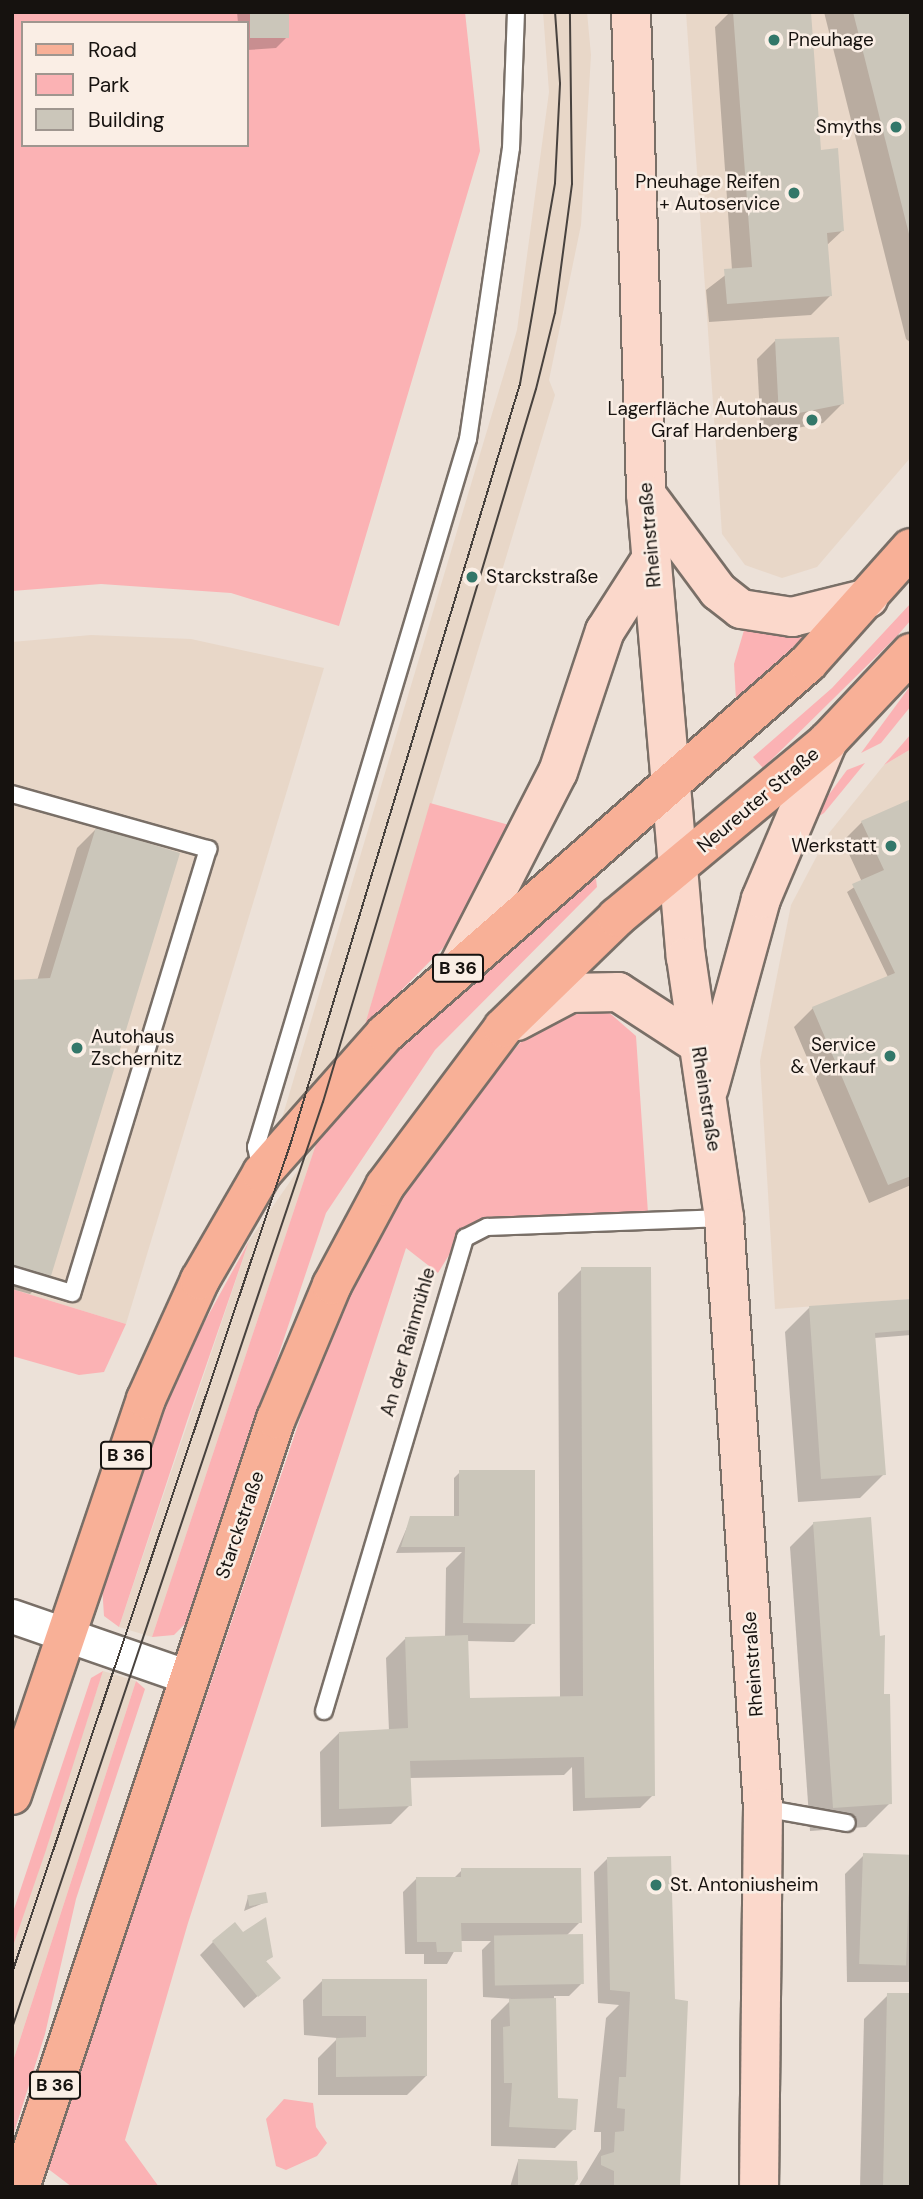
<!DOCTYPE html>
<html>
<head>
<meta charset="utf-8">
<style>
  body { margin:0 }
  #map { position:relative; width:923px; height:2199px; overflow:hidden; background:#ece1d8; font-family:"DM Sans",sans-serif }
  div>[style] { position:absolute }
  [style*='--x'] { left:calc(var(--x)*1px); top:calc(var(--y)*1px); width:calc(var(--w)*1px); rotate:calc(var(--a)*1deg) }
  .built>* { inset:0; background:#e8d7c8 }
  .green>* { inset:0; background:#fbb2b4 }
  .shadow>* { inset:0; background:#0003 }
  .building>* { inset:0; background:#cbc6ba; transform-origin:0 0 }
  .roads { filter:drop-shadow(2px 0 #796f67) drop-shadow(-2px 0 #796f67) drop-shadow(0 2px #796f67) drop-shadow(0 -2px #796f67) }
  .lane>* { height:16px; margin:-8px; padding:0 8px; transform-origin:8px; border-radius:8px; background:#fff }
  .street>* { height:33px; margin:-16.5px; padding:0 16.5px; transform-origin:16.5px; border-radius:16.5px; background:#fff }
  .secondary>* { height:38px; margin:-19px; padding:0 19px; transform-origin:19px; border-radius:19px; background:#fbd8cb }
  .primary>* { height:38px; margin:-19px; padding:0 19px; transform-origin:19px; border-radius:19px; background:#f8b097 }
  .tram>* { height:2px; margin:-1px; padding:0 1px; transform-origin:1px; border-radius:1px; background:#48423e }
  .dots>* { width:19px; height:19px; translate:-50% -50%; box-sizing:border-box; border:4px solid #faeee5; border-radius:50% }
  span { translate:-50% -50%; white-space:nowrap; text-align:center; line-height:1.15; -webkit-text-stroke:5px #faeee5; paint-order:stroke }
  .shield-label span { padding:2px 5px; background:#faeee5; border:2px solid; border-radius:5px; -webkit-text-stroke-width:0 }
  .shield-label { font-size:18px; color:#16120f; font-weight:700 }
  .poi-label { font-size:19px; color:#16120f }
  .left { translate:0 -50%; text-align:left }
  .right { translate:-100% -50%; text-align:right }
  .street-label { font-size:19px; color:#16120f }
  .frame { position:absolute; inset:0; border:14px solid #16120f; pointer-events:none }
  .legend { position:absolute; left:21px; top:21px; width:228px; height:126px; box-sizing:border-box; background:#faeee5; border:2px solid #9f968f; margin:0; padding:9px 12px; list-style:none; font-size:21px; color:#16120f }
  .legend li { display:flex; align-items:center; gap:14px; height:35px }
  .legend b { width:35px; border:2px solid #9f968f }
</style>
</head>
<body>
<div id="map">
  <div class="built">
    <i style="clip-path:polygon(543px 12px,587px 12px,591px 55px,581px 225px,549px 380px,555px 395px,364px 1028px,280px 1125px,517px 330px,549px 92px)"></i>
    <i style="clip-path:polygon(686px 12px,911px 12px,911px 457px,817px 567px,782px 578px,745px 565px,722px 534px)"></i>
    <i style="clip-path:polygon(91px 635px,191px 639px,324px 668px,126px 1324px,12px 1289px,12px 642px)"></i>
    <i style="clip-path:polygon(911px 749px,911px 1299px,775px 1309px,760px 1061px,791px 905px,829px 833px,884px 765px)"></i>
    <i style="clip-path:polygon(316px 1144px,152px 1637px,119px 1627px,249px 1241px)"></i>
    <i style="clip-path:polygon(103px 1671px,136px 1681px,12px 2064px,12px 1949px)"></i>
  </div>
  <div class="green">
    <i style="clip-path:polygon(evenodd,12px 12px,465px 12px,480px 151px,339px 626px,231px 593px,101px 584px,12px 591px,12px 12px,23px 23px,247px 23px,247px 145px,23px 145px,23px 23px)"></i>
    <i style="clip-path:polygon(911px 603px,911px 620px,897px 636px,763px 768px,753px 757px,832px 688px)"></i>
    <i style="clip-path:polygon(804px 626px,806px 635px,736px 700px,734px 664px,745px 627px)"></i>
    <i style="clip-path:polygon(911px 685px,911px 706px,881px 743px,861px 753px)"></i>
    <i style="clip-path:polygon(911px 734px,911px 749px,884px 765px)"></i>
    <i style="clip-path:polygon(865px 763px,824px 813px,808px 823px,847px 770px)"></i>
    <i style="clip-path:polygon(430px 803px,513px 826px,454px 937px,364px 1028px)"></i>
    <i style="clip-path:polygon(595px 871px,597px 887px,435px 1050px,326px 1213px,190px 1619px,174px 1635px,152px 1637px,316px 1144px,412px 1032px)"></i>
    <i style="clip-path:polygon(605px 1009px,636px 1036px,648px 1213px,485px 1221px,460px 1237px,438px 1273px,406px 1248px,188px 1923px,125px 2140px,159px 2187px,72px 2187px,47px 2168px,322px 1354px,385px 1223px,451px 1122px,534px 1027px,560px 1010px)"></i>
    <i style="clip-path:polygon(249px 1241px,187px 1421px,119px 1627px,104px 1616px,102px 1585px,181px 1365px)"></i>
    <i style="clip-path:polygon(12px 1289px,126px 1324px,104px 1372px,79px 1375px,12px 1356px)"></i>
    <i style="clip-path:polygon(103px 1671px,46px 1850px,12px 1949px,12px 1915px,91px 1678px)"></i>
    <i style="clip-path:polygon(136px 1681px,145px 1689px,76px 1899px,45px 2034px,12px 2139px,12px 2064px)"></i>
    <i style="clip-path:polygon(284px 2099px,313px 2103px,316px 2127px,327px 2143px,317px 2156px,286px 2170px,276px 2166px,266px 2119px)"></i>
  </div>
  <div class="shadow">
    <i style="clip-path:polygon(237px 12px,288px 12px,289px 35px,276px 48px,247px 50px,247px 23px,238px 23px)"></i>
    <i style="clip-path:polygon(730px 12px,809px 12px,819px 152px,842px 231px,826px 246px,830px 296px,811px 315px,709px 322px,706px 290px,732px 270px,715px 27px)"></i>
    <i style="clip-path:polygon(824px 12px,911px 12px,911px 343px,906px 339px)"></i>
    <i style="clip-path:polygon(776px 340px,842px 404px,823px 423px,761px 435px,757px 359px)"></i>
    <i style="clip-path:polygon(911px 801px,911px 1185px,869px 1203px,794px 1027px,813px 1008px,888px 977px,847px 892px,862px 882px,843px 841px,862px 822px)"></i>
    <i style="clip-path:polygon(96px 829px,49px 1275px,30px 1294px,12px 1289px,12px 982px,37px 981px,77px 848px)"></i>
    <i style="clip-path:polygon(582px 1269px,653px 1795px,640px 1808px,573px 1811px,572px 1767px,564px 1775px,409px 1778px,410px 1805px,391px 1824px,321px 1827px,320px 1752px,339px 1733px,389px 1731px,386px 1658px,405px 1639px,445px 1638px,446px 1568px,462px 1552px,396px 1553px,411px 1518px,454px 1517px,454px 1478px,460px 1472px,533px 1623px,514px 1642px,466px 1641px,468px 1703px,560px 1698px,558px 1293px)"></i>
    <i style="clip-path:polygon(911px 1300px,911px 1335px,874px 1338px,884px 1474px,860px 1498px,798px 1502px,785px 1332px,809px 1308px)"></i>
    <i style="clip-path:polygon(814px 1523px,883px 1696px,890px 1803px,866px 1827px,810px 1831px,790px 1547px)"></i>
    <i style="clip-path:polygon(864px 1855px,908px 1856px,911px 1982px,847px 1982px,845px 1874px)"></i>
    <i style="clip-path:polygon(607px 1859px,679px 2187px,578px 2187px,601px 2149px,601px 2132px,594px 2132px,606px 2018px,619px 2005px,598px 2003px,594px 1872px)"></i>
    <i style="clip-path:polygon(462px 1870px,580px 1922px,566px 1936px,582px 1983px,569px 1996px,554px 1996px,556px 2099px,574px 2129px,555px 2148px,491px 2146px,491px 2020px,510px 2001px,528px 2000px,483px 1997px,482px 1950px,491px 1941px,460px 1941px,447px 1964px,424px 1964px,424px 1954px,405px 1954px,403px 1892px,416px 1879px,453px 1879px)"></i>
    <i style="clip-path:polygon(248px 1897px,266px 1902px,244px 1911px)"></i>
    <i style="clip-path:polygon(213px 1942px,272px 1956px,265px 1962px,278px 1978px,244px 2008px,200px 1955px)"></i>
    <i style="clip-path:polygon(322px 1981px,425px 1981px,426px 2076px,407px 2095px,318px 2095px,318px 2058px,337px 2039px,348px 2039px,304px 2035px,303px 2000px)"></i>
    <i style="clip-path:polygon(888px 1995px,911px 2187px,860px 2187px,864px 2019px)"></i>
    <i style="clip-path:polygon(518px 2161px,572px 2187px,510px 2187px)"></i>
  </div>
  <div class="building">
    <i style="left:250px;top:12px;width:39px;height:26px"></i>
    <i style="clip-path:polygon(733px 12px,811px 12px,821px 150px,838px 148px,844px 231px,827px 233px,832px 296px,727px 304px,724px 269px,752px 267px)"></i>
    <i style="clip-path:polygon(853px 12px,911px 12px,911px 238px,910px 238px)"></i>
    <i style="clip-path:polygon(839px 337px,844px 404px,779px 417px,775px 339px)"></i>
    <i style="clip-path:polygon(911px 799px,911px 1176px,888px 1185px,812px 1007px,895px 973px,852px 884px,884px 870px,861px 821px)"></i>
    <i style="clip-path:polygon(96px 827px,180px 853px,51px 1276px,12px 1265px,12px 980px,50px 978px)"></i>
    <i style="clip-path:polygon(581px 1267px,651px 1267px,655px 1796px,585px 1798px,584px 1757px,410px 1761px,412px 1806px,339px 1809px,339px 1732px,408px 1728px,405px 1637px,468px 1635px,470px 1698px,583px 1696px)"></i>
    <i style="clip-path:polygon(911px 1299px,911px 1330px,875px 1333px,886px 1475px,821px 1479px,809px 1306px)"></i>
    <i style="clip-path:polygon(459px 1470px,535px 1470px,535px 1624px,463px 1623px,465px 1547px,401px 1547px,410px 1516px,459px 1516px)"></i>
    <i style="clip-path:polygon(871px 1517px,880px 1636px,885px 1635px,884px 1694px,890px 1694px,892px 1804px,833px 1808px,813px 1522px)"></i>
    <i style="left:863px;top:1853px;width:47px;height:111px;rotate:2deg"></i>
    <i style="clip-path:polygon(671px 1856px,675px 1999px,688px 2001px,680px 2187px,614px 2187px,614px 2171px,601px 2165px,601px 2156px,614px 2152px,615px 2132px,624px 2131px,625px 2109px,617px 2108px,619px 2077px,626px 2077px,630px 1992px,610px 1990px,607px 1857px)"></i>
    <i style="clip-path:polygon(461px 1868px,581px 1868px,582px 1923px,461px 1923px,462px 1952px,437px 1952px,436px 1942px,417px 1942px,416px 1877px,461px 1877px)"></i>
    <i style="left:266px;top:1892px;width:11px;height:19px;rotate:80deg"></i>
    <i style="clip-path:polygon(266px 1917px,273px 1957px,266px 1961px,281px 1978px,258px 1997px,212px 1941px,235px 1922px,243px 1932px)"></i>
    <i style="left:583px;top:1934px;width:50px;height:89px;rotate:89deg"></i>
    <i style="clip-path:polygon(322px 1979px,427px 1979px,427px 2076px,336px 2077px,336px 2038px,366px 2037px,366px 2016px,322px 2016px)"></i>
    <i style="clip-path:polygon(887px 1993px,911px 1993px,911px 2187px,883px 2187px)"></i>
    <i style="clip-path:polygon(556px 1998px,558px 2098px,578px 2099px,576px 2130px,509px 2127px,512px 2083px,504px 2083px,503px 2027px,510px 2026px,509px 1999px)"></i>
    <i style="clip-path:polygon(518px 2159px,577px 2161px,578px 2179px,573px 2187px,518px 2187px)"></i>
  </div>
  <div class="roads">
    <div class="lane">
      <i style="--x:12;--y:794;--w:204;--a:15.7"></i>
      <i style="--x:208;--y:849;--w:464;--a:107"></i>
      <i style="--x:72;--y:1293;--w:63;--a:-163.3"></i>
      <i style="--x:261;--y:1170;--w:24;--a:-102"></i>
      <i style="--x:256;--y:1147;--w:739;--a:-73.33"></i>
      <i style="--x:468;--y:439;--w:294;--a:-81.6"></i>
      <i style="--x:511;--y:148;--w:136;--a:-87.9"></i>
      <i style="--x:324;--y:1711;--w:494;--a:-73.4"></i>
      <i style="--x:465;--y:1238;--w:25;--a:-27"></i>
      <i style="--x:487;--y:1227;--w:237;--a:-2.2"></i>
      <i style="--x:763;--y:1808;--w:85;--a:10.1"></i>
    </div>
    <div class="street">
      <i style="--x:12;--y:1616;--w:186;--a:19.1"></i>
    </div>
    <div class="secondary">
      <i style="--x:631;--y:12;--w:482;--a:88.2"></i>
      <i style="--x:646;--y:494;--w:465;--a:85.1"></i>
      <i style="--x:686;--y:957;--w:264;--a:81.7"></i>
      <i style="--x:724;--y:1218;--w:591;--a:86.22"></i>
      <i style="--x:763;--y:1808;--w:379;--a:90.6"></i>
      <i style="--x:646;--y:494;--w:121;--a:53.4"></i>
      <i style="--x:718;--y:591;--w:29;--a:38"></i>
      <i style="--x:741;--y:609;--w:52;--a:8.9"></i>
      <i style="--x:792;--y:617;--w:79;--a:-13.9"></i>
      <i style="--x:457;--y:969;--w:221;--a:-62.9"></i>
      <i style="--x:558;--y:772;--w:149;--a:-71.6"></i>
      <i style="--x:605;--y:631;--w:85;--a:-57.4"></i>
      <i style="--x:517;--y:1021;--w:60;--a:-27.8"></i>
      <i style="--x:570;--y:993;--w:48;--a:-1.2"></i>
      <i style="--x:618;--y:992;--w:95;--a:33"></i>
      <i style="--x:709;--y:1088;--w:196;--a:-74.6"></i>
      <i style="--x:761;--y:899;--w:172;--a:-67"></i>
    </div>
    <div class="primary">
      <i style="--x:12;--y:1795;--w:418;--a:-71.3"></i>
      <i style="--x:146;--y:1399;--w:131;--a:-65.6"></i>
      <i style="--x:200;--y:1280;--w:124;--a:-59.9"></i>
      <i style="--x:262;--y:1173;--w:186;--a:-48.5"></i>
      <i style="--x:385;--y:1034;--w:563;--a:-41.25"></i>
      <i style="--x:808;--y:663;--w:154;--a:-48.2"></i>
      <i style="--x:20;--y:2187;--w:810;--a:-71.57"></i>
      <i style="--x:276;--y:1419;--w:145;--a:-67.3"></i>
      <i style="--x:332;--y:1285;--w:112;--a:-61.8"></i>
      <i style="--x:385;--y:1186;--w:197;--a:-53.2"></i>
      <i style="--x:503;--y:1028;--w:159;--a:-44.2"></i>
      <i style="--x:617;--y:917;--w:275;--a:-39.8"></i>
      <i style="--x:828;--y:741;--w:121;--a:-46.7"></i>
    </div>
  </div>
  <div class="tram">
    <i style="--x:12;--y:1973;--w:880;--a:-71.44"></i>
    <i style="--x:292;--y:1139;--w:789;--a:-73.2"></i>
    <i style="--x:520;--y:384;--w:204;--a:-80.1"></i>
    <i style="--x:555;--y:183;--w:100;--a:-87.1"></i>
    <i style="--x:560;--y:83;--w:71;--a:-94"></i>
    <i style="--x:12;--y:2028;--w:977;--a:-71.44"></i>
    <i style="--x:323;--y:1102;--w:744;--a:-73.37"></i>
    <i style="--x:536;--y:389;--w:78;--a:-76"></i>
    <i style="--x:555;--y:313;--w:130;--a:-82.5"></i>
    <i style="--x:572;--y:184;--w:172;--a:-90.7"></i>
  </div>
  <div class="dots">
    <i style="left:774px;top:40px;background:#337769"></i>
    <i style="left:896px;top:127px;background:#337769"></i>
    <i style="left:794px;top:193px;background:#337769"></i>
    <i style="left:812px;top:420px;background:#337769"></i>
    <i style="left:472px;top:577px;background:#337769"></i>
    <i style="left:891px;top:846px;background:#337769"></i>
    <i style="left:77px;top:1048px;background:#337769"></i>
    <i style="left:890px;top:1056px;background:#337769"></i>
    <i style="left:656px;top:1885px;background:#337769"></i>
  </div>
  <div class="shield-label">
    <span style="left:458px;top:968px">B 36</span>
    <span style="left:126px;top:1455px">B 36</span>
    <span style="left:55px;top:2085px">B 36</span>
  </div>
  <div class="poi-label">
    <span class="left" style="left:788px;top:40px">Pneuhage</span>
    <span class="right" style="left:882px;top:127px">Smyths</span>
    <span class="right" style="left:780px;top:193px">Pneuhage Reifen<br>+ Autoservice</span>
    <span class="right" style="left:798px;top:420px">Lagerfläche Autohaus<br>Graf Hardenberg</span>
    <span class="left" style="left:486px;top:577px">Starckstraße</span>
    <span class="right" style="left:877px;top:846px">Werkstatt</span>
    <span class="left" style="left:91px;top:1048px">Autohaus<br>Zschernitz</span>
    <span class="right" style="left:876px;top:1056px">Service<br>&amp; Verkauf</span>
    <span class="left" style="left:670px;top:1885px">St. Antoniusheim</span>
  </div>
  <div class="street-label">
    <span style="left:650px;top:535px;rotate:-95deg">Rheinstraße</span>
    <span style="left:758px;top:800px;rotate:-40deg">Neureuter Straße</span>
    <span style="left:706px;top:1099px;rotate:81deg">Rheinstraße</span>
    <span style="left:408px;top:1342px;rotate:-74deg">An der Rainmühle</span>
    <span style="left:240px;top:1525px;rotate:-71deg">Starckstraße</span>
    <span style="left:753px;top:1664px;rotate:-94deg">Rheinstraße</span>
  </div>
  <div class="frame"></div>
  <ul class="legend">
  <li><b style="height:9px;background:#f8b097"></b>Road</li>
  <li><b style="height:19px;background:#fbb2b4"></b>Park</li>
  <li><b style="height:19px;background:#cbc6ba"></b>Building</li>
  </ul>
</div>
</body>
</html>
